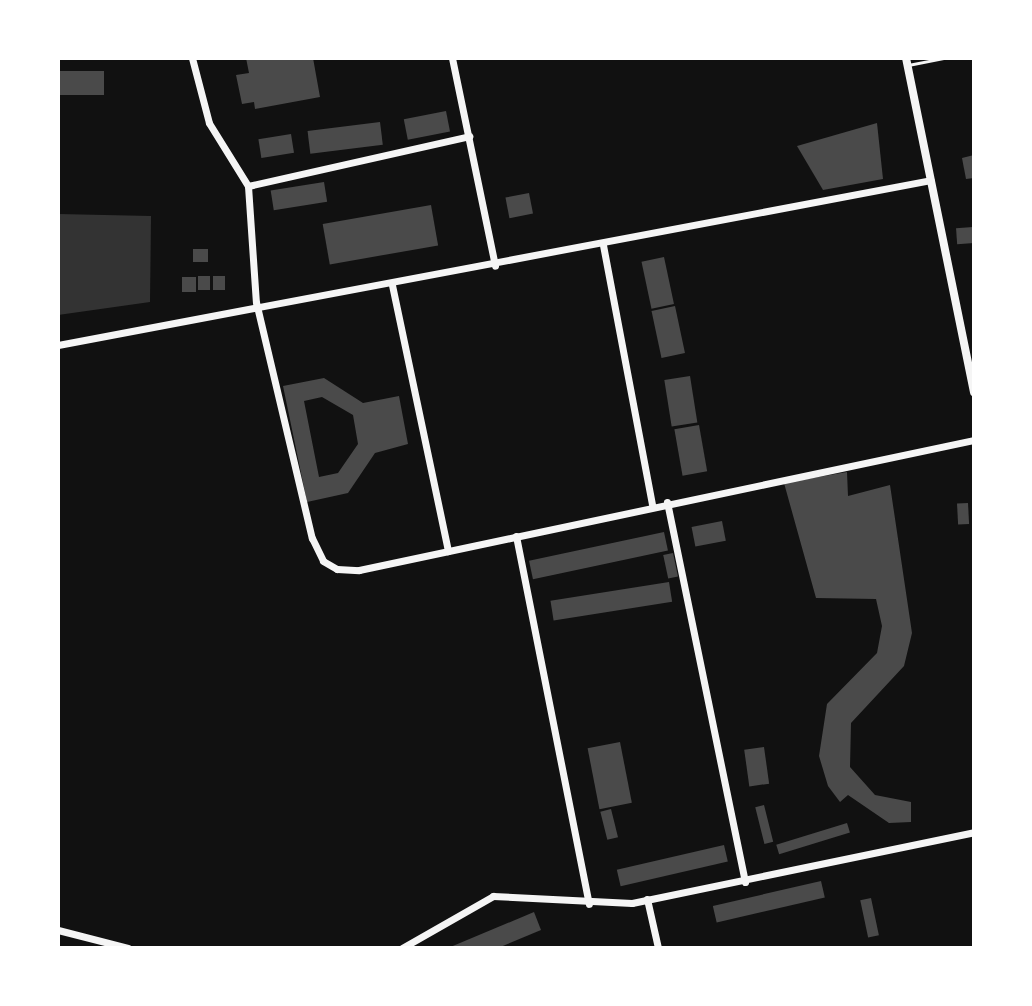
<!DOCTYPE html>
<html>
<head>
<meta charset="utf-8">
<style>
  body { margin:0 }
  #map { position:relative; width:1032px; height:1006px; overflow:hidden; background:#111; font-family:"Space Grotesk",sans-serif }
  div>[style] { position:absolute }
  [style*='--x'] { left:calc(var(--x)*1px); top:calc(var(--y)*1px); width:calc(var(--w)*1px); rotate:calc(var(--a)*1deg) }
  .water>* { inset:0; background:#333 }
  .building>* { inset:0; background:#4a4a4a; transform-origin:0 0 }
  .service>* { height:3px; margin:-1.5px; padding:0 1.5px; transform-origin:1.5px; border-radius:1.5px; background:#f5f5f5 }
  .minor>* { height:7px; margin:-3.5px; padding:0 3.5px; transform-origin:3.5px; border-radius:3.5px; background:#f5f5f5 }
  .tertiary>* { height:8px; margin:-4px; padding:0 4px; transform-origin:4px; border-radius:4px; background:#f5f5f5 }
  span { translate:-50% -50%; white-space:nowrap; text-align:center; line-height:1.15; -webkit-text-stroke:6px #fff; paint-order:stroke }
  .frame { position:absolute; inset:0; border:60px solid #fff; pointer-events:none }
</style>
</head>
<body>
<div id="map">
  <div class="water">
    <i style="clip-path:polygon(58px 214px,151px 216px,150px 302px,58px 315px)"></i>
  </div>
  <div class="building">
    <i style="clip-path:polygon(246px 58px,313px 58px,320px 97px,255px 109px,254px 102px,242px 104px,236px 75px,249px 73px)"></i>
    <i style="left:104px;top:71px;width:24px;height:46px;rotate:90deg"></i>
    <i style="left:446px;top:111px;width:21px;height:43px;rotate:79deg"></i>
    <i style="left:380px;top:122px;width:23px;height:73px;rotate:83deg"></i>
    <i style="clip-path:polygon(877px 123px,883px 179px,823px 190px,797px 146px)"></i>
    <i style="left:291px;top:134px;width:19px;height:33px;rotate:81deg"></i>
    <i style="clip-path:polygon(974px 155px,974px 178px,966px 179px,962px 158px)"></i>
    <i style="left:324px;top:182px;width:20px;height:54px;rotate:81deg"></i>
    <i style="left:529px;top:193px;width:21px;height:24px;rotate:79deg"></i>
    <i style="left:431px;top:205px;width:41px;height:110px;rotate:80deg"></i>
    <i style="left:973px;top:227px;width:16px;height:17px;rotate:86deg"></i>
    <i style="left:193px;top:249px;width:15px;height:13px"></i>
    <i style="left:664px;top:257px;width:48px;height:23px;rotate:78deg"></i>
    <i style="left:198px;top:276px;width:12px;height:14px"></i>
    <i style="left:213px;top:276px;width:12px;height:14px"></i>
    <i style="left:182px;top:277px;width:14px;height:15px"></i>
    <i style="left:675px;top:306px;width:48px;height:24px;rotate:78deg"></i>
    <i style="left:690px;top:376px;width:47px;height:26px;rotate:81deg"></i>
    <i style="clip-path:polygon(evenodd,324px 378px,363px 403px,399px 396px,408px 444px,375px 453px,348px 493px,307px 502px,283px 386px,324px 378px,322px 397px,353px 415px,358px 444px,338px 473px,319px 477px,304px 401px,322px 397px)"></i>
    <i style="left:699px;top:425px;width:47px;height:25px;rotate:80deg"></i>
    <i style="clip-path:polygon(847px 472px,848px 496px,890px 485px,912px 633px,904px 666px,851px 723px,850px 767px,875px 795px,911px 802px,911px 822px,889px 823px,848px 795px,840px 802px,828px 786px,819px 756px,827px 704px,877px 653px,882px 626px,876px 599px,816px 598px,784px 483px)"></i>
    <i style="left:968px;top:503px;width:21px;height:11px;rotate:87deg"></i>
    <i style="left:722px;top:521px;width:20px;height:31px;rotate:79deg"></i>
    <i style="left:664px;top:532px;width:19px;height:138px;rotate:78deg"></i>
    <i style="left:673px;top:553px;width:24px;height:10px;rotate:78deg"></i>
    <i style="left:669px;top:582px;width:20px;height:120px;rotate:81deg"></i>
    <i style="left:620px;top:742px;width:62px;height:33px;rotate:79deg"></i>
    <i style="left:764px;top:747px;width:37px;height:20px;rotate:82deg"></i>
    <i style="left:764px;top:805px;width:38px;height:9px;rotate:76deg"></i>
    <i style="left:611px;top:809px;width:29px;height:11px;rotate:76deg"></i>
    <i style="left:847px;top:823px;width:10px;height:74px;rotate:73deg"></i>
    <i style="left:724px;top:845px;width:17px;height:110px;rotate:77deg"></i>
    <i style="left:821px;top:881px;width:17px;height:111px;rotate:77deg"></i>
    <i style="left:871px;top:898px;width:38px;height:11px;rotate:78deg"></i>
    <i style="clip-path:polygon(534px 912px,541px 930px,498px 948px,448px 948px)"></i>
  </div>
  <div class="service">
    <i style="--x:908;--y:65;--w:36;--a:-11"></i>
  </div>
  <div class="minor">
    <i style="--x:192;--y:58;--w:67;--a:75.3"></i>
    <i style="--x:209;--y:123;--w:74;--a:58.2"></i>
    <i style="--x:248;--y:186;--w:116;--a:86.1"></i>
    <i style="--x:256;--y:302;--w:243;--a:76.7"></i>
    <i style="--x:312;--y:538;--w:25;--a:64"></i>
    <i style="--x:323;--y:561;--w:16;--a:30"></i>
    <i style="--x:337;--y:569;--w:22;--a:3"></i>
    <i style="--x:359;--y:570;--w:629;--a:-11.94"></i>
    <i style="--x:452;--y:58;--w:212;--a:78.3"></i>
    <i style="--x:248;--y:186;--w:227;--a:-12.7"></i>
    <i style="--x:603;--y:245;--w:265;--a:79.3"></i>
    <i style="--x:392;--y:285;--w:272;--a:78.1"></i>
    <i style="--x:58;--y:345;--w:888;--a:-10.7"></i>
    <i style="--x:667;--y:502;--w:388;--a:78.4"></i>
    <i style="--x:516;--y:536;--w:375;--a:78.8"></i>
    <i style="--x:647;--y:899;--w:50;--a:77.3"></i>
    <i style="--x:58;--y:930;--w:72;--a:14.4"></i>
    <i style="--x:402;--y:948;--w:105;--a:-29.7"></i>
    <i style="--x:493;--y:896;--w:139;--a:2.9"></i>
    <i style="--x:632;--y:903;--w:349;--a:-11.7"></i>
  </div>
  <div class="tertiary">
    <i style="--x:906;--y:58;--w:341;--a:78.5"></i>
  </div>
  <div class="frame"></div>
</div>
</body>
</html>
